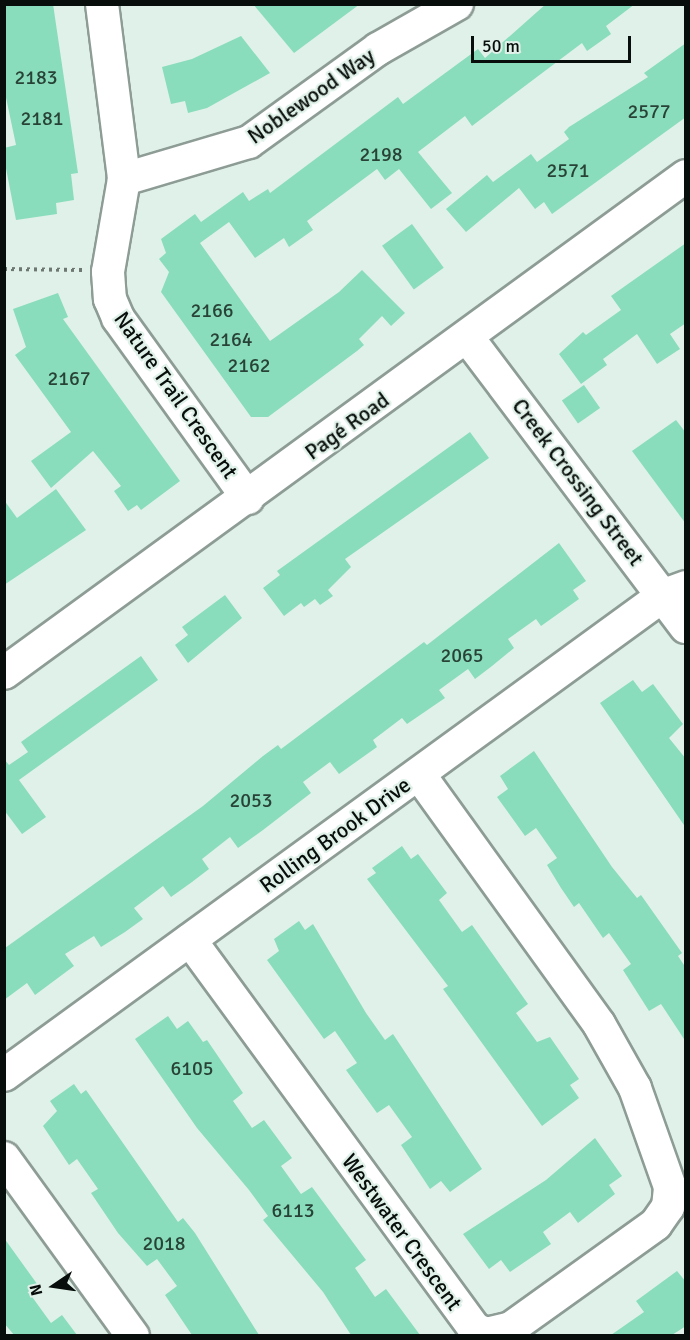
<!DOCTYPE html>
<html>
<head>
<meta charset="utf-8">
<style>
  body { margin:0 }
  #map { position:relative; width:690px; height:1340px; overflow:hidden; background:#e0f1e9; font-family:Signika,sans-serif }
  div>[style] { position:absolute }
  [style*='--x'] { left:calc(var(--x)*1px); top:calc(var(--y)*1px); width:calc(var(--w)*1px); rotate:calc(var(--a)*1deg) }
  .building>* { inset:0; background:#89ddbc; transform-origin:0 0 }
  .path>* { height:4px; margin-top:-2px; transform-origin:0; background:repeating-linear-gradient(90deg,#6d7873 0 3px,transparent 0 7.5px) }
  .roads { filter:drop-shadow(2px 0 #8d9c95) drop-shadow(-2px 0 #8d9c95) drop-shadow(0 2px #8d9c95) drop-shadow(0 -2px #8d9c95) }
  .minor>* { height:32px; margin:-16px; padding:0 16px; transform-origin:16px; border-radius:16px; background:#fff }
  span { translate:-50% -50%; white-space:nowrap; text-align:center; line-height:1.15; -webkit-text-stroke:4.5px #e0f1e9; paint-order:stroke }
  .number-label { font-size:20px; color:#284237 }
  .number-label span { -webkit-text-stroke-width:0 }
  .street-label { font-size:22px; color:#080e0b }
  .frame { position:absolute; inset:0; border:6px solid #080e0b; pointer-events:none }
  .north { position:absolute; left:24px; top:1256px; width:60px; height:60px; -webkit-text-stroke:4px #e0f1e9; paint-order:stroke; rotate:257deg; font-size:16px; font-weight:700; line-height:24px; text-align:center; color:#080e0b }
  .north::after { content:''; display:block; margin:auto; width:21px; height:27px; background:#080e0b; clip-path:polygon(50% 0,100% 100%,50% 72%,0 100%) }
  .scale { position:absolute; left:471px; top:36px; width:160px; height:27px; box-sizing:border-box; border:3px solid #080e0b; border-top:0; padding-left:8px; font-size:18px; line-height:21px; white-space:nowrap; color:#080e0b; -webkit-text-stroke:4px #e0f1e9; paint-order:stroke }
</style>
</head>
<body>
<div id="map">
  <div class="building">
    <i style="clip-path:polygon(4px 4px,53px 4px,78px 173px,71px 174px,74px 200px,56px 203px,57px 214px,16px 220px,4px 158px,4px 148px,16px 145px,4px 88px)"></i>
    <i style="clip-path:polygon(253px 4px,360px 4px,294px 53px)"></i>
    <i style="clip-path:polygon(546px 4px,635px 4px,606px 26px,611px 34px,587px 51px,582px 43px,472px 126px,465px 116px,418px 152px,452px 193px,431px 209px,399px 169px,385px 180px,377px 169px,307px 221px,313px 230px,289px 247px,284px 238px,255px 258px,229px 222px,200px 243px,270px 341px,339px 292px,362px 270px,405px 313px,391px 326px,382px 316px,359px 339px,364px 345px,357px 351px,268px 417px,251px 417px,161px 292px,169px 272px,159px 259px,166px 253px,161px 239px,195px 214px,201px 222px,243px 192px,249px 201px,268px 189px,270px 193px,398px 97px,403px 104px,478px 49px,485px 58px)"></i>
    <i style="clip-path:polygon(241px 36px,270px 73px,207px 108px,188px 113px,185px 101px,171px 104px,162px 67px,192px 59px)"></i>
    <i style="clip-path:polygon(686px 43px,686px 117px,552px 214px,544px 202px,535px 209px,519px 188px,466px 232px,446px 209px,487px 175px,493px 182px,531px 154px,537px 162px,569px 139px,564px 132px,569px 127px,648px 77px,644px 73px)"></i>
    <i style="left:412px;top:224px;width:54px;height:37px;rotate:54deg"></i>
    <i style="clip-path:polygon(686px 243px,686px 323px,670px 334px,680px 349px,657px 364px,637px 334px,603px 359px,607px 365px,581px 384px,559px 354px,583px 332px,586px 335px,621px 310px,611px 296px)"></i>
    <i style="clip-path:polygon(58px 293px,68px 317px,63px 319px,180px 481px,141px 510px,137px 505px,128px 511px,114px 491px,121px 486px,93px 451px,51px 488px,31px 461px,71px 432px,15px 355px,26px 347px,13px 309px)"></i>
    <i style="left:584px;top:385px;width:28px;height:27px;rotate:55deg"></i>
    <i style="clip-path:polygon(676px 420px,686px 433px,686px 524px,632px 451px)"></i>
    <i style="clip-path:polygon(470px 432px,489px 458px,345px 559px,351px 567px,328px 590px,333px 596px,320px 605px,315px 599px,304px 607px,301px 603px,284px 616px,263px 588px,280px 575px,277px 571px)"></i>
    <i style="clip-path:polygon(56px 489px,86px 530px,4px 585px,4px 500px,17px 518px)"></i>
    <i style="clip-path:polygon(559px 543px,586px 581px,573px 590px,579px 599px,541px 626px,536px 619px,508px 639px,514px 648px,492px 666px,475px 679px,468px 669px,439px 690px,445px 698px,407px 724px,402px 718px,373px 740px,377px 747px,339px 774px,330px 762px,303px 782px,311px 793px,263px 830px,238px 848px,230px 837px,202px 859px,209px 869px,192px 882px,171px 897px,163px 886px,134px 908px,143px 919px,125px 932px,101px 947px,94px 936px,65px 954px,74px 966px,35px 995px,27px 983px,4px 1000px,5px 948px,203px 806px,263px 756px,278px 745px,281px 749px,424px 642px,427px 645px)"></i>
    <i style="clip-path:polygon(225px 595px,242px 618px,188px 663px,175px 645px,188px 635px,182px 627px)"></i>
    <i style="clip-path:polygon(141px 656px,158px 680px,19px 780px,46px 817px,22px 834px,4px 810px,4px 759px,9px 765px,28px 752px,21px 742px)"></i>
    <i style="clip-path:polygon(633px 680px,642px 692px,653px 684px,683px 724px,669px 738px,686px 759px,686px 828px,600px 703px)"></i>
    <i style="clip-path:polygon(534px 751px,612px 867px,637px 898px,641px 895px,682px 953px,678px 956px,686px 968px,686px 1042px,661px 1004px,649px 1011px,623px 970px,631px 964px,609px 933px,603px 938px,579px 903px,574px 907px,561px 888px,547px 865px,557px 858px,536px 828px,525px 836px,497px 797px,508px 789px,500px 776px)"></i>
    <i style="clip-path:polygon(402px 846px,411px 859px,418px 854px,447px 893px,439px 900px,462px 932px,472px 925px,528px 1004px,516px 1013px,537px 1042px,550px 1037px,579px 1079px,570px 1085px,579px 1098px,542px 1126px,443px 989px,448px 986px,367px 879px,376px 873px,372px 868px)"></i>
    <i style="clip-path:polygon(299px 921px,305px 930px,313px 924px,366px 1013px,385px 1040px,393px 1034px,482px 1169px,450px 1192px,441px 1181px,430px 1189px,401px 1145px,412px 1137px,389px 1105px,377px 1113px,346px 1070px,357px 1063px,335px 1031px,324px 1039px,267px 960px,279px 951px,274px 939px)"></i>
    <i style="clip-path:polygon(168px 1016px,177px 1029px,188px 1021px,203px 1042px,207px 1040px,243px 1093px,233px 1101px,252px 1128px,264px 1120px,292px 1158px,281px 1166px,301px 1194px,312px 1187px,366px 1260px,355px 1268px,375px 1297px,386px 1289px,420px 1335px,351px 1335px,323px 1292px,263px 1220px,268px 1216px,249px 1190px,197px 1128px,135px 1039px)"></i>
    <i style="clip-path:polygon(74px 1084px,81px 1094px,86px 1090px,178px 1222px,183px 1218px,195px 1233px,259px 1335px,192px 1335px,165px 1295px,177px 1286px,157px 1259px,147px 1266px,118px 1233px,91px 1193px,98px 1189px,77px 1159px,69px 1165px,43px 1126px,57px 1111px,50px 1101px)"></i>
    <i style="clip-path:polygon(595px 1138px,622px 1176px,609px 1185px,615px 1194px,578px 1223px,570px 1212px,543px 1232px,551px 1244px,510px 1272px,501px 1260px,489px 1269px,463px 1234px,546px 1180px)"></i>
    <i style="clip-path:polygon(4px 1238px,40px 1288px,30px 1294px,51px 1323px,62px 1315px,77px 1335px,14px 1335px,4px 1323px)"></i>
    <i style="clip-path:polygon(677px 1271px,686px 1282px,686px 1326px,672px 1335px,611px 1335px,644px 1312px,636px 1301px)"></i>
  </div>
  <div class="path">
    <i style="--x:4;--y:269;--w:79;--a:0.7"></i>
  </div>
  <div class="roads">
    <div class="minor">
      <i style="--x:102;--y:4;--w:176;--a:82.8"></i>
      <i style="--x:124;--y:179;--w:94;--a:99.8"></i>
      <i style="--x:108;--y:272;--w:27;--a:86"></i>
      <i style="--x:110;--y:299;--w:21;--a:67"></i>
      <i style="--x:118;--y:318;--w:222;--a:54.2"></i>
      <i style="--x:124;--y:179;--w:130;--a:-16.5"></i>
      <i style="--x:249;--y:142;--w:159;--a:-35.8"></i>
      <i style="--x:378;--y:49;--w:91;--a:-29.7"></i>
      <i style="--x:468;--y:338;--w:362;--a:53"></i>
      <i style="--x:4;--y:673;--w:844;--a:-36.08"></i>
      <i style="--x:190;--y:940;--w:482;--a:53.8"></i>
      <i style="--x:475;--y:1329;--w:12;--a:24"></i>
      <i style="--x:486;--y:1334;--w:26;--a:-13"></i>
      <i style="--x:511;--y:1328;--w:178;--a:-35.6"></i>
      <i style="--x:656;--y:1224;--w:21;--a:-55"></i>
      <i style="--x:668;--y:1207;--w:20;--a:-84"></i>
      <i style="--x:670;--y:1187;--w:105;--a:-109.5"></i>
      <i style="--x:635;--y:1088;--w:73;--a:-119.4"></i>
      <i style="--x:599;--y:1024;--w:308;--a:-125.8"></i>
      <i style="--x:4;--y:1075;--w:816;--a:-36.03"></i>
      <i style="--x:664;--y:595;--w:23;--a:-20"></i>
      <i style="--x:4;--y:1158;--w:220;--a:54.1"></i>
    </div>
  </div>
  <div class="number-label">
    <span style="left:36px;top:77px">2183</span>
    <span style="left:649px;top:111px">2577</span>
    <span style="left:42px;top:118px">2181</span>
    <span style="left:381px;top:154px">2198</span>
    <span style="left:568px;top:170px">2571</span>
    <span style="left:212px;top:310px">2166</span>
    <span style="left:231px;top:339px">2164</span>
    <span style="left:249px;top:365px">2162</span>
    <span style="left:69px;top:378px">2167</span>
    <span style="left:462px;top:655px">2065</span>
    <span style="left:251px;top:800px">2053</span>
    <span style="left:192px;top:1068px">6105</span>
    <span style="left:293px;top:1210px">6113</span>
    <span style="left:164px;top:1243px">2018</span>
  </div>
  <div class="street-label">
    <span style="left:311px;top:96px;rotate:-35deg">Noblewood Way</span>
    <span style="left:176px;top:395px;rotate:55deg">Nature Trail Crescent</span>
    <span style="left:347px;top:426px;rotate:-36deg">Pagé Road</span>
    <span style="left:578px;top:482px;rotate:53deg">Creek Crossing Street</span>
    <span style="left:335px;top:835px;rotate:-36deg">Rolling Brook Drive</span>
    <span style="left:402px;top:1232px;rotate:54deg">Westwater Crescent</span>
  </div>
  <div class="frame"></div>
  <div class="north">N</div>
  <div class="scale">50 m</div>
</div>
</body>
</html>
